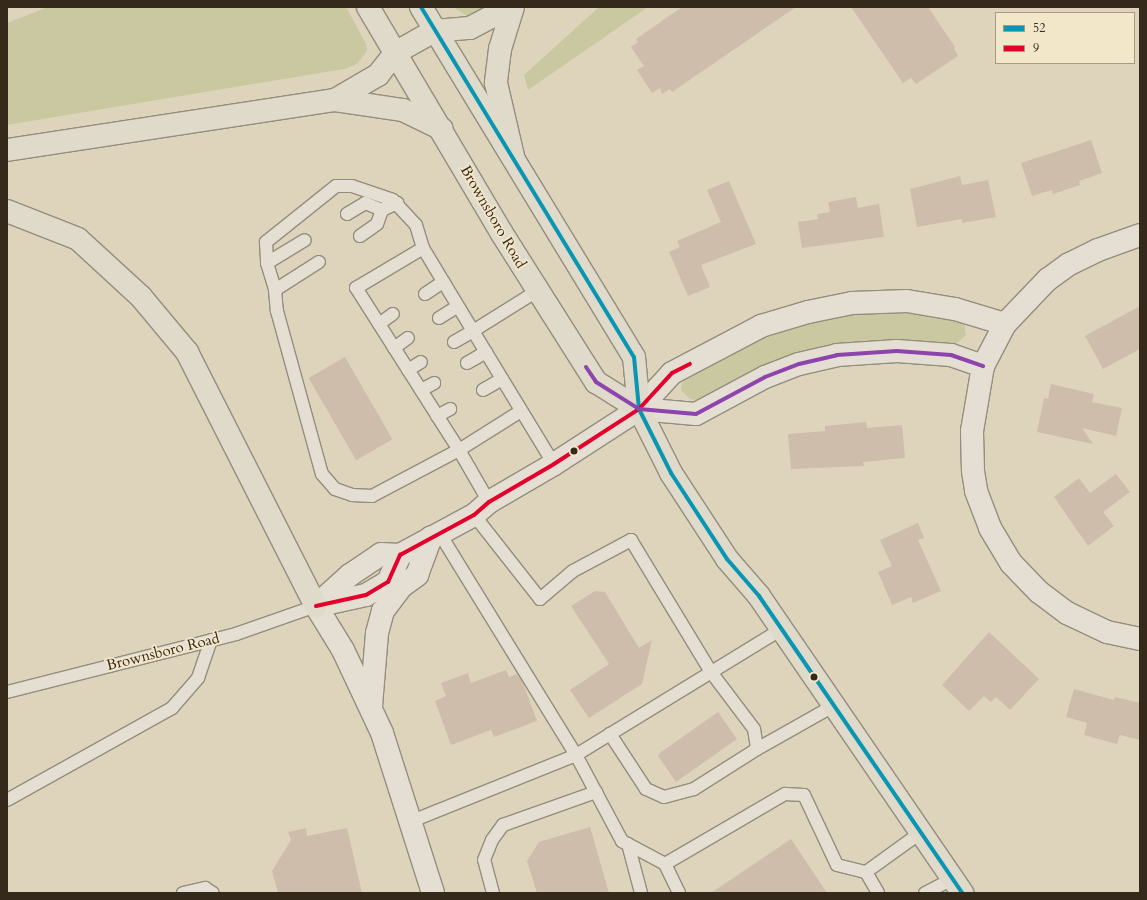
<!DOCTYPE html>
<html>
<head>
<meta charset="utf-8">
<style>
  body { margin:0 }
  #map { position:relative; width:1147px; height:900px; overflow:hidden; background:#ded4bb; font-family:Cardo,serif }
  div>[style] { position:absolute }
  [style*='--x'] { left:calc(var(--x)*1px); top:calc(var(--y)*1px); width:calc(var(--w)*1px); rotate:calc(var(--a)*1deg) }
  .green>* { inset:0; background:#c9c8a0 }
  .building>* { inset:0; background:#cebdab; transform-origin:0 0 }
  .roads { filter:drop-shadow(1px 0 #948d7d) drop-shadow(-1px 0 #948d7d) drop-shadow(0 1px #948d7d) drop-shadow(0 -1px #948d7d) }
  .service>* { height:12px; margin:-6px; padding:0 6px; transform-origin:6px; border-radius:6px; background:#e5dfd3 }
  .minor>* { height:22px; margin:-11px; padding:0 11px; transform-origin:11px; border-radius:11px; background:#e5dfd3 }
  .tertiary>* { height:22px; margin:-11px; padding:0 11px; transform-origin:11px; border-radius:11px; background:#e5dfd3 }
  .primary>* { height:22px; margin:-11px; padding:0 11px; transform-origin:11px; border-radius:11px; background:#e0dacb }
  .motorway>* { height:22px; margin:-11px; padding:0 11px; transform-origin:11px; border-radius:11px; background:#e0dacb }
  .bus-1>* { height:4px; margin:-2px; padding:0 2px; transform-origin:2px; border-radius:2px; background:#0896b3 }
  .bus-2>* { height:4px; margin:-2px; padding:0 2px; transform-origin:2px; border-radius:2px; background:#e4002b }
  .bus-3>* { height:4px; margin:-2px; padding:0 2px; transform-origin:2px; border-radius:2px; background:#8e44ad }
  .dots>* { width:11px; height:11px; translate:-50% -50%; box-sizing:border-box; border:2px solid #f3e7ca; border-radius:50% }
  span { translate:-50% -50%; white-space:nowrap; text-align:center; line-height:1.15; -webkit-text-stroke:3.5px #f3e7ca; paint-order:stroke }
  .street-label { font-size:15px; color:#35291c }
  .frame { position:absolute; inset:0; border:8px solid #35291c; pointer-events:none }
  .legend { position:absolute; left:995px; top:12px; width:140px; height:52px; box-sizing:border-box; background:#f3e7ca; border:1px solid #a79b84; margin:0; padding:5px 7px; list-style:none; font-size:12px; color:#35291c }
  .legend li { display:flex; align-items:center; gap:8px; height:20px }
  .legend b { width:20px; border:1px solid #a79b84 }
</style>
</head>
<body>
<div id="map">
  <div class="green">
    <i style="clip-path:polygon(48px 7px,346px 7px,366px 44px,367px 51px,357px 64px,344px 69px,7px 125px,7px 23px)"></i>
    <i style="clip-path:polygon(453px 7px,491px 7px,475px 16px,467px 16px)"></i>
    <i style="clip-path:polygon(599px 7px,648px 7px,528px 90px,524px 75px)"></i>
    <i style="clip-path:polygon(897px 311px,928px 313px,964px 322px,966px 335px,957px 343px,947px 344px,882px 340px,846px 344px,698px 400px,690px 399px,681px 390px,682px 383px,686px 377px,773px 332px,799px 324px,862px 312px)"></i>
  </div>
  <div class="building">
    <i style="clip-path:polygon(682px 7px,796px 7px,672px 92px,670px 89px,662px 94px,660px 88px,652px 93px,637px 70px,644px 66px,631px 47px,638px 42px,636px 39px)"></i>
    <i style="clip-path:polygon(851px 7px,928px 7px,955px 47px,954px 48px,958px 56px,916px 84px,911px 78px,903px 83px)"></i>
    <i style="clip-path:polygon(1091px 140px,1102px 173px,1079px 181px,1080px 185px,1053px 194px,1052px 190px,1032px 196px,1021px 163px)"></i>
    <i style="clip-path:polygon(960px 176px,962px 185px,988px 180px,996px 217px,962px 223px,962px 219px,917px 227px,910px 189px)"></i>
    <i style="clip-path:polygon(729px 181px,756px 244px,701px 265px,710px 287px,688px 296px,669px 252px,680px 247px,677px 241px,721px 222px,707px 190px)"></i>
    <i style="clip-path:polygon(856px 197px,858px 208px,879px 204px,884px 237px,802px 248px,798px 222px,818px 219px,817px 214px,830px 212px,828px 202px)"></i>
    <i style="clip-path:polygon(1140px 306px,1140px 349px,1103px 369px,1085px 336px)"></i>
    <i style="left:345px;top:357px;width:95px;height:42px;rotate:60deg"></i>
    <i style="clip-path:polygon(1051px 384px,1094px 394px,1092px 402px,1122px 408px,1116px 436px,1082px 428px,1093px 444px,1037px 432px,1044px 398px,1048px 399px)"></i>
    <i style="clip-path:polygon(866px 422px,867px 428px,902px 425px,905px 458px,863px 462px,864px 466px,791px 469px,788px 434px,825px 431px,825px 426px)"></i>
    <i style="clip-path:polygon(1116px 474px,1130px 492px,1103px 512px,1114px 526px,1088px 546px,1054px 497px,1079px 478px,1090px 493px)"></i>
    <i style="clip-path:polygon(918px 523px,924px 538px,918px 540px,941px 591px,913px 603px,911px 597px,892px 605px,878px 572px,892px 566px,880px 540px)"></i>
    <i style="clip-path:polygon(595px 591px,605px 592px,639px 648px,652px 640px,642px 684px,589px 718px,570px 690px,609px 664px,571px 606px)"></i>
    <i style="clip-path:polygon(989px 632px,1039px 679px,1010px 710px,996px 697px,991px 702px,984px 696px,969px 711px,942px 685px)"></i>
    <i style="clip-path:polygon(506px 670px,509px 677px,517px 674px,523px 683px,537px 721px,494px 737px,491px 730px,451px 745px,435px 701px,446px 696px,441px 683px,468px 673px,471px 683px)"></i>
    <i style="clip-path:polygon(1074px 689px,1114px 700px,1115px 697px,1140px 703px,1140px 740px,1120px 735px,1117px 744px,1084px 735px,1087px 723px,1066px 717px)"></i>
    <i style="clip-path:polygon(718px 712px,737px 739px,676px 782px,658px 756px,661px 752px)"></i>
    <i style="clip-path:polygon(590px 827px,609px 893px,537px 893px,527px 861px,539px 842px)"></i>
    <i style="clip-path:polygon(306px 828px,307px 836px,347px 828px,362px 893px,278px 893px,272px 871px,291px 840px,288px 832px)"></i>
    <i style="clip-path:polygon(791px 839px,827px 893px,711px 893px)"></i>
  </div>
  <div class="roads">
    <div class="service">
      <i style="--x:347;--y:214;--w:21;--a:-31"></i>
      <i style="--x:365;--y:203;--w:18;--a:22"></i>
      <i style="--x:382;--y:210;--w:17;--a:-25"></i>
      <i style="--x:360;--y:236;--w:21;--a:-35"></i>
      <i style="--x:377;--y:224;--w:15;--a:-70"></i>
      <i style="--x:423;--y:248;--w:24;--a:-107"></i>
      <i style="--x:416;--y:225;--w:34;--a:-133"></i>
      <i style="--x:393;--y:200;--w:43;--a:-161.1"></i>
      <i style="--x:352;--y:186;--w:16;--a:180"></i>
      <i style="--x:336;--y:186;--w:90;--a:141.3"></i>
      <i style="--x:266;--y:242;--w:21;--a:87"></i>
      <i style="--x:267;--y:263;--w:28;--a:73"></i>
      <i style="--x:275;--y:290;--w:21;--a:85"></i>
      <i style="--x:277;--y:311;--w:169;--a:74.6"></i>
      <i style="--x:322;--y:474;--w:20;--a:49"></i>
      <i style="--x:335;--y:489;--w:18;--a:19"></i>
      <i style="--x:352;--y:495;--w:20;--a:3"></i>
      <i style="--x:372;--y:496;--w:98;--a:-27.9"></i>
      <i style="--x:459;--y:450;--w:73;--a:-32.2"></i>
      <i style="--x:267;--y:263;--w:44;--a:-31.2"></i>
      <i style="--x:275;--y:290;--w:52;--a:-32.5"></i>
      <i style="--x:425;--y:294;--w:22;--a:-34"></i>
      <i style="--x:439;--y:318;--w:22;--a:-32"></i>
      <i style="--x:379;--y:324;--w:17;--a:-36"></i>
      <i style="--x:454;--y:342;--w:22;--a:-30"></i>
      <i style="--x:473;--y:331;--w:156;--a:58.7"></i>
      <i style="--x:394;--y:348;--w:17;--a:-36"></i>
      <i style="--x:467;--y:363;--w:22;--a:-30"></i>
      <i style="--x:408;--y:370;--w:15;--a:-32"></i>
      <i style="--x:421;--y:390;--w:15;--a:-28"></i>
      <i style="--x:483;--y:390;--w:22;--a:-30"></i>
      <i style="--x:437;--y:416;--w:15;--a:-28"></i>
      <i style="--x:489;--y:502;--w:60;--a:-120"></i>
      <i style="--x:459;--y:450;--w:192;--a:-122.4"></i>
      <i style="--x:356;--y:288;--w:78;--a:-30.8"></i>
      <i style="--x:423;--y:248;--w:97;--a:58.9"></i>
      <i style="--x:473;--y:331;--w:75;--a:-32"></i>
      <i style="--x:474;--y:515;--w:107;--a:51.8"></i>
      <i style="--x:540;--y:599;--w:43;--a:-40.3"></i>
      <i style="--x:573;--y:571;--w:66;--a:-28.1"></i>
      <i style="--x:631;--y:540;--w:154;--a:58.8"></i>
      <i style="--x:711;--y:672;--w:71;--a:53"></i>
      <i style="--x:754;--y:729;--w:20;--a:81"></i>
      <i style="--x:757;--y:749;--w:75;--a:147.6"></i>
      <i style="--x:694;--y:789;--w:31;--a:165"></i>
      <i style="--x:664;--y:797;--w:20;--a:-156"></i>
      <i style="--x:646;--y:789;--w:66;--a:-123.2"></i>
      <i style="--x:440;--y:534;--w:259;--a:58.4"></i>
      <i style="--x:576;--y:755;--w:241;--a:-31.5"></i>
      <i style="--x:7;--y:692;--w:236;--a:-14.2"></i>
      <i style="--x:236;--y:634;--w:85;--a:-19.3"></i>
      <i style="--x:757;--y:749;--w:87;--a:-29.5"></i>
      <i style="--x:7;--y:800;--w:189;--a:-29.1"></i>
      <i style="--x:172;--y:708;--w:40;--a:-49"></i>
      <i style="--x:198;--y:678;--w:40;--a:-71.1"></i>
      <i style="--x:412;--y:821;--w:177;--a:-21.9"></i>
      <i style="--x:576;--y:755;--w:98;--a:61.9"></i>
      <i style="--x:622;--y:841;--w:49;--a:28.1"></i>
      <i style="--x:665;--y:864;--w:139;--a:-30.3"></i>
      <i style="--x:785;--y:794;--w:19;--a:3"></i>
      <i style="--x:804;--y:795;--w:77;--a:64.8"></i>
      <i style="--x:837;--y:865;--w:30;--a:14"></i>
      <i style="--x:866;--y:872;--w:24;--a:60"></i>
      <i style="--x:628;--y:844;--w:51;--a:75.1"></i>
      <i style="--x:665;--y:864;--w:32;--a:64"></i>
      <i style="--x:866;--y:872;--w:67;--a:-35.8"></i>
      <i style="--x:183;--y:893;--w:23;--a:-13"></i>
      <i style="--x:205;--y:888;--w:9;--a:32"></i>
      <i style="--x:493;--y:893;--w:34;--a:-105"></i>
      <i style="--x:484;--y:860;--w:22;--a:-68"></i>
      <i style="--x:492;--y:840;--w:19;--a:-54"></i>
      <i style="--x:503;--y:825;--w:99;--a:-19.5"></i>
      <i style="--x:925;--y:893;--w:30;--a:-27"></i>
    </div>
    <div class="minor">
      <i style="--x:1140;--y:235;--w:45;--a:160.3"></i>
      <i style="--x:1098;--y:250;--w:32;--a:154"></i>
      <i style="--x:1069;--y:264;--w:26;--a:144"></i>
      <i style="--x:1048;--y:279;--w:62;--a:133.7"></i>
      <i style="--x:1005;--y:324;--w:47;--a:117.6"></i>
      <i style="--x:983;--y:366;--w:66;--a:99.6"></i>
      <i style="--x:972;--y:431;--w:40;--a:88.6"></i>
      <i style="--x:973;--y:471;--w:20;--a:81"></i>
      <i style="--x:976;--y:491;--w:40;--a:69"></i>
      <i style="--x:990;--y:528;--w:41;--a:59"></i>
      <i style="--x:1011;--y:563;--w:40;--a:46"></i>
      <i style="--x:1039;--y:592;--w:35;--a:37"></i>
      <i style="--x:1067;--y:613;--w:44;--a:25.4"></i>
      <i style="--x:1107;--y:632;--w:34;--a:12"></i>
      <i style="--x:639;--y:409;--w:49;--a:-47.5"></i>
      <i style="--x:672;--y:373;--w:101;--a:-27.8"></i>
      <i style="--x:761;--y:326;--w:49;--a:-16.6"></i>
      <i style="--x:808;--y:312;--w:45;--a:-11.6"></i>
      <i style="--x:852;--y:303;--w:55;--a:-2.1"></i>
      <i style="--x:907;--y:301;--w:49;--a:9.5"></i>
      <i style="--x:955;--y:309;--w:52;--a:16.7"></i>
      <i style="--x:639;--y:409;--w:57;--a:5"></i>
      <i style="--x:696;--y:414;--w:78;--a:-28.2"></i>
      <i style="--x:765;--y:377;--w:36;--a:-21"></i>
      <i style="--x:799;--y:364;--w:39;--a:-13"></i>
      <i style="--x:837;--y:355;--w:60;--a:-3.8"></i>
      <i style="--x:897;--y:351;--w:54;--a:4.2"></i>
      <i style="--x:951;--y:355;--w:34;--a:19"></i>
    </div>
    <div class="tertiary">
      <i style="--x:317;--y:605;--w:45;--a:-42.3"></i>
      <i style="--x:350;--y:575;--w:37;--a:-34"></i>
      <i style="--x:381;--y:554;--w:19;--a:3"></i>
      <i style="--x:316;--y:606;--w:51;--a:-12.4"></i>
      <i style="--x:366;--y:595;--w:26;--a:-31"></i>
      <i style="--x:388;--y:582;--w:30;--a:-66"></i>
      <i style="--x:400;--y:555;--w:84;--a:-28.4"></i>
      <i style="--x:474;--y:515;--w:20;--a:-41"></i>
      <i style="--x:489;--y:502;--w:75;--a:-30.3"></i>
      <i style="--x:554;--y:464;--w:101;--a:-32.9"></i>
      <i style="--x:316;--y:606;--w:52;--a:58.5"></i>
      <i style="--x:343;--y:650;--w:92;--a:64.8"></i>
      <i style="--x:382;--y:733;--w:168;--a:72.3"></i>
      <i style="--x:371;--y:706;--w:73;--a:-85.3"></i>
      <i style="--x:377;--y:633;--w:23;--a:-75"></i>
      <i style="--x:383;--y:611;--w:31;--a:-53"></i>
      <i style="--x:402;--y:586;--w:19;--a:-36"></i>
      <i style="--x:417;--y:575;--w:40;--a:-69.8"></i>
    </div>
    <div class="primary">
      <i style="--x:368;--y:7;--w:261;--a:59.4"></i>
      <i style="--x:501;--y:232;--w:178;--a:57.7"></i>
      <i style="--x:596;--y:382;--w:51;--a:32.1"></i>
      <i style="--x:421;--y:7;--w:410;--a:58.7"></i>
      <i style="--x:634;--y:357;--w:52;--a:84.5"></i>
      <i style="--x:639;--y:409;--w:72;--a:63.4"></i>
      <i style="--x:671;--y:473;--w:103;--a:56.9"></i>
      <i style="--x:727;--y:559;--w:49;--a:49.1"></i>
      <i style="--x:759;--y:596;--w:360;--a:55.6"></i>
      <i style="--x:395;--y:53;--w:45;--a:-29.4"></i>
    </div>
    <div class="motorway">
      <i style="--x:513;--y:7;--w:44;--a:107.2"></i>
      <i style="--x:500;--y:49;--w:34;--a:97"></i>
      <i style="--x:496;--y:83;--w:75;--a:76.9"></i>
      <i style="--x:434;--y:31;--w:36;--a:-5"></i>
      <i style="--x:470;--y:28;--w:45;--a:-27.7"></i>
      <i style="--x:335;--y:100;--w:50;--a:-30.2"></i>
      <i style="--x:378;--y:75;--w:28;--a:-52"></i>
      <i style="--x:7;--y:150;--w:332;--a:-8.7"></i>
      <i style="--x:335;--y:100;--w:69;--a:8.4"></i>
      <i style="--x:403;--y:110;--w:43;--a:26"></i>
      <i style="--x:7;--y:211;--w:76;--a:21.5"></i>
      <i style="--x:78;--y:239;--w:86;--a:42.6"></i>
      <i style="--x:141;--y:297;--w:72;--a:50.1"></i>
      <i style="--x:187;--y:352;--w:285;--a:63.1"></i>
    </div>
  </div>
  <div class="bus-1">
    <i style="--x:421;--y:7;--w:410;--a:58.7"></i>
    <i style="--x:634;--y:357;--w:52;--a:84.5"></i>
    <i style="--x:639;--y:409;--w:72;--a:63.4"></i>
    <i style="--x:671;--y:473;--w:103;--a:56.9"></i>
    <i style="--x:727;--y:559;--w:49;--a:49.1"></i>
    <i style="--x:759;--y:596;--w:360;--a:55.6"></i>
  </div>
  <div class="bus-2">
    <i style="--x:316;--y:606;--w:51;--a:-12.4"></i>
    <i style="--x:366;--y:595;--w:26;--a:-31"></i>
    <i style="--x:388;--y:582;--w:30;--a:-66"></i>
    <i style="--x:400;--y:555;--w:84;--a:-28.4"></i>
    <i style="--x:474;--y:515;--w:20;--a:-41"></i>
    <i style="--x:489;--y:502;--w:75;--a:-30.3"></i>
    <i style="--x:554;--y:464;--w:101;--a:-32.9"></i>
    <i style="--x:639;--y:409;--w:49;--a:-47.5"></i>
    <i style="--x:672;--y:373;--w:20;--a:-27"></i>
  </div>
  <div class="bus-3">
    <i style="--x:586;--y:367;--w:18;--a:56"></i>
    <i style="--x:596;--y:382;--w:51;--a:32.1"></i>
    <i style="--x:639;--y:409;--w:57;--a:5"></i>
    <i style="--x:696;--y:414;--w:78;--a:-28.2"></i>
    <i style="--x:765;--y:377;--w:36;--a:-21"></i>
    <i style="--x:799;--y:364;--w:39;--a:-13"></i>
    <i style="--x:837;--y:355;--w:60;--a:-3.8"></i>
    <i style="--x:897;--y:351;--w:54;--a:4.2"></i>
    <i style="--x:951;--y:355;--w:34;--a:19"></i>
  </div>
  <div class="dots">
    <i style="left:574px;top:451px;background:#35291c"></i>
    <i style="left:814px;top:677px;background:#35291c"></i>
  </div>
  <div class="street-label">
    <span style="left:493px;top:217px;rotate:60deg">Brownsboro Road</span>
    <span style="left:163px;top:652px;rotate:-14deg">Brownsboro Road</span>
  </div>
  <div class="frame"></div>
  <ul class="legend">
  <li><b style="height:5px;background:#0896b3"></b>52</li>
  <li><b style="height:5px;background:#e4002b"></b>9</li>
  </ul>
</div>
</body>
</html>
